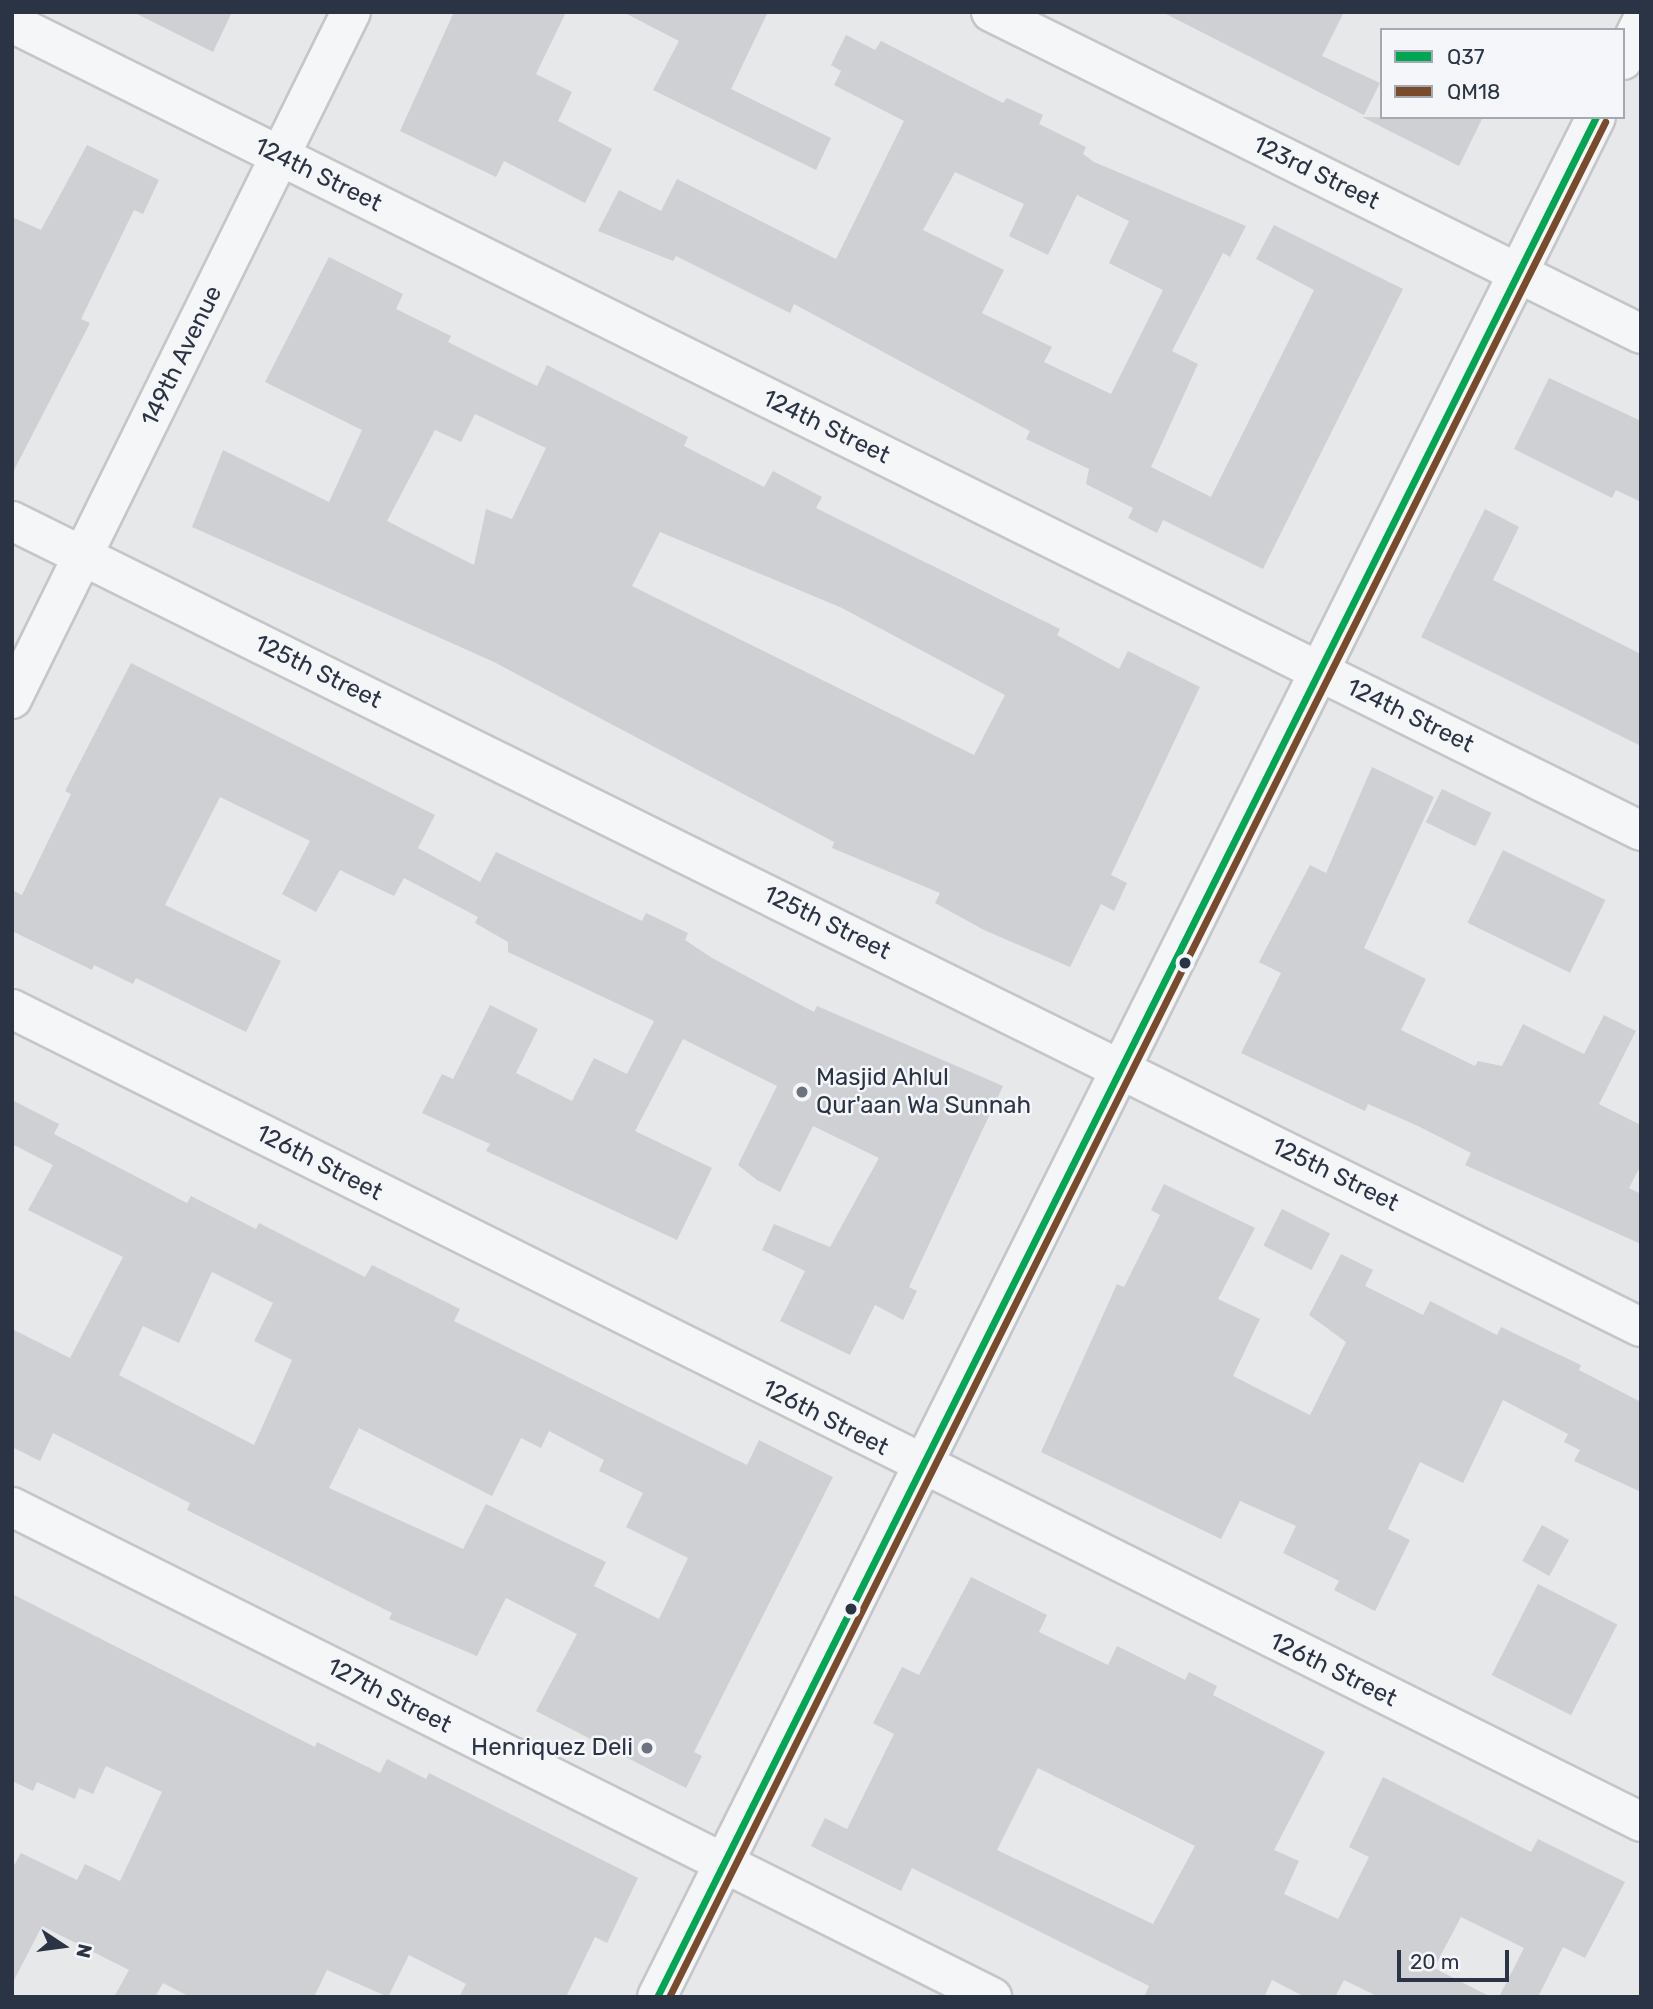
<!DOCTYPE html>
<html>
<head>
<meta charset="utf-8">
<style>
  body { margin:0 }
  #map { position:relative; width:1653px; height:2009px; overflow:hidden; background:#e6e8ea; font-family:Rubik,sans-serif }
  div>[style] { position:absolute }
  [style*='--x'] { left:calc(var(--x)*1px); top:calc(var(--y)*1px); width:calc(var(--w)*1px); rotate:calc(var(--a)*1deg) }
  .building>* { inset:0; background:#ced0d3; transform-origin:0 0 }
  .roads { filter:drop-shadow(2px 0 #c4c6c8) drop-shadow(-2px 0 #c4c6c8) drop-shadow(0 2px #c4c6c8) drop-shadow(0 -2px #c4c6c8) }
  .minor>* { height:38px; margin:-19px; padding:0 19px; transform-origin:19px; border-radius:19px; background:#f5f6f7 }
  .bus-1>* { height:7px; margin:-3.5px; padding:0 3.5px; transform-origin:3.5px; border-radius:3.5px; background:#00a651 }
  .bus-2>* { height:7px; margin:-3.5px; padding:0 3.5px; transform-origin:3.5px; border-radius:3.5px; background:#7a4b2a }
  .dots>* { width:19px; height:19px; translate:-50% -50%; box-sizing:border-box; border:4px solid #f4f6f9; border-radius:50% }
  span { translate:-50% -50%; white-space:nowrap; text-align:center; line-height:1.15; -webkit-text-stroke:5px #f4f6f9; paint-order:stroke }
  .street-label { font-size:24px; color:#2b3445 }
  .poi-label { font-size:24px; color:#2b3445 }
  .left { translate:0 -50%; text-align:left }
  .right { translate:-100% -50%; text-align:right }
  .frame { position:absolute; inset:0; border:14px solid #2b3445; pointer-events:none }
  .legend { position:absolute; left:1380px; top:28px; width:245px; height:91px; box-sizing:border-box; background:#f4f6f9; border:2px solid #a4a8b1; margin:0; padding:9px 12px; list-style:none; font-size:21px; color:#2b3445 }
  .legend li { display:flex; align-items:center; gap:14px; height:35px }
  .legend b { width:35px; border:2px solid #a4a8b1 }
  .north { position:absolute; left:28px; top:1911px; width:70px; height:70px; -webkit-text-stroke:5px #f4f6f9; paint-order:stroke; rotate:103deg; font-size:19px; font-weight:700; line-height:28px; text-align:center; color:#2b3445 }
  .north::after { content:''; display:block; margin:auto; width:24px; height:32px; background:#2b3445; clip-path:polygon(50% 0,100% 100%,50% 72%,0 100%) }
  .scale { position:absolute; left:1397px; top:1950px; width:112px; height:32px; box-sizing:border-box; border:4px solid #2b3445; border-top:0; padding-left:9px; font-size:21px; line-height:24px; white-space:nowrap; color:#2b3445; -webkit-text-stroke:5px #f4f6f9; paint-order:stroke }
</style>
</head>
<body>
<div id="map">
  <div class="building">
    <i style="clip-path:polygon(133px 12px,232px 12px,213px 52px)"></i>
    <i style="clip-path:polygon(454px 12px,566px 12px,536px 74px,572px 92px,558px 121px,612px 149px,585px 203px,504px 161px,496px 177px,400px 131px)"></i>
    <i style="clip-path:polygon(623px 12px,768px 12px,731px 89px,831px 138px,816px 170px,653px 90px,679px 41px)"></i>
    <i style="clip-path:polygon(1162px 12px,1344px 12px,1322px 56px,1380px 83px,1364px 115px)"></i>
    <i style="clip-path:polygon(evenodd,846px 35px,875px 50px,881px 41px,1003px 103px,1007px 98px,1043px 115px,1039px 124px,1086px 147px,1083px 154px,1094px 162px,1246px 226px,1230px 257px,1223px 253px,1172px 351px,1198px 364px,1151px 467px,1211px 497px,1314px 290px,1256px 259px,1274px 225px,1403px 289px,1263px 569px,1163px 520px,1157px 533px,1128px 518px,1133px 508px,1086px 484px,1089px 469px,1026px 439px,1030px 431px,794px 304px,790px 313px,676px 256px,673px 261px,598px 231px,619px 190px,661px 211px,677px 179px,836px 259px,904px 121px,834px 85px,841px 71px,831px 65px,846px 35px,955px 172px,1024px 204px,1009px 236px,1048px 255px,1077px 195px,1129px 221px,1109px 263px,1163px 290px,1111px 394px,1044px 362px,1052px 347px,982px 313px,1004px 270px,923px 230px,955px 172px)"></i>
    <i style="clip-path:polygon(1362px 117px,1483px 117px,1459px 166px)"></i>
    <i style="clip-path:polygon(87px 145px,159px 180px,143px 214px,134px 210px,81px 319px,90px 323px,12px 474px,12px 217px,41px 230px)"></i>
    <i style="clip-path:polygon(evenodd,329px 257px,403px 294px,396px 309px,451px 336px,448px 342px,537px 386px,547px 365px,688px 437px,684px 446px,764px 487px,773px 471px,822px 497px,816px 508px,1060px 629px,1057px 635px,1119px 669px,1128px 651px,1200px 687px,1111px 875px,1127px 883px,1114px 911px,1101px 904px,1070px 967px,984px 930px,935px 903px,940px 893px,832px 848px,834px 842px,494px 662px,192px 527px,223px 450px,329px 502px,362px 430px,265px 382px,329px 257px,475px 414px,546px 448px,512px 519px,486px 509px,474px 565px,387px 521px,435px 430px,461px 442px,475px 414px,329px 257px,660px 532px,842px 608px,1005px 695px,974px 755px,632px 586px,660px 532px)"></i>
    <i style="clip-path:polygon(1549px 378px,1641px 421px,1641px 502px,1616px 490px,1612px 498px,1514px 449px)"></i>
    <i style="clip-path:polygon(1485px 509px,1519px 527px,1493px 580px,1641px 654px,1641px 746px,1421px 637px)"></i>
    <i style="clip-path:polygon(131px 663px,435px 815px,418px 848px,480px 882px,496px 852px,642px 921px,646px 913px,688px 933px,685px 940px,712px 958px,814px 1012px,817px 1006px,1003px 1086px,909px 1287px,917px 1291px,903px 1320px,875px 1305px,850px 1355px,780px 1321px,805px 1271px,762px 1250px,774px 1224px,830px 1247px,879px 1158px,813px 1126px,780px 1192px,757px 1180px,738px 1165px,777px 1086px,683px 1039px,635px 1131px,712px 1168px,677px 1240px,486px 1151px,490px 1144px,422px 1113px,442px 1074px,453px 1079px,490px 1005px,538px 1029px,516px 1073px,572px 1101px,594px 1058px,627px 1074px,654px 1021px,508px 952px,508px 942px,475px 923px,478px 917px,404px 878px,394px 896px,340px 870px,316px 912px,282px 894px,310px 841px,220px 797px,165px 905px,281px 961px,246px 1032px,136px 978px,133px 984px,94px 965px,92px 970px,12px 931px,12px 890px,22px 895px,71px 794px,65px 791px)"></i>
    <i style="clip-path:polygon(1372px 767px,1434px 797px,1364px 948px,1426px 979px,1401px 1030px,1475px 1066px,1478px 1061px,1502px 1066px,1523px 1024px,1584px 1054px,1604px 1015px,1636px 1031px,1599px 1104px,1641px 1125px,1641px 1165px,1629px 1188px,1641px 1194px,1641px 1244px,1465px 1165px,1471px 1153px,1418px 1126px,1368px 1104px,1365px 1111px,1241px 1053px,1281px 973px,1259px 962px,1310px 865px,1326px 873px)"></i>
    <i style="left:1442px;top:789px;width:55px;height:37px;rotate:26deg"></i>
    <i style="left:1503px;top:850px;width:114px;height:81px;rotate:26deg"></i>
    <i style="clip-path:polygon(evenodd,12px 1100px,59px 1124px,54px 1134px,187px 1203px,191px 1196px,256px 1229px,259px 1223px,365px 1277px,372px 1265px,460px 1309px,454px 1321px,747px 1465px,759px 1440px,833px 1477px,694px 1752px,702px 1756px,686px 1788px,536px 1711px,577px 1634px,506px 1598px,477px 1656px,389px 1619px,392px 1613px,187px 1510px,190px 1503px,53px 1433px,40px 1461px,12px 1447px,12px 1329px,70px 1358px,123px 1257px,28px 1210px,53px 1165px,12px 1144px,12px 1100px,212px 1272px,273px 1303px,254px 1341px,292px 1360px,254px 1445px,119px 1375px,143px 1326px,179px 1343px,212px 1272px,12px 1100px,359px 1428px,492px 1496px,521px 1438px,541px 1448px,549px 1431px,604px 1460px,599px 1471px,643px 1493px,626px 1527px,688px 1558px,659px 1619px,594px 1586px,606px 1562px,486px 1504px,463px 1549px,329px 1488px,359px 1428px)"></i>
    <i style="clip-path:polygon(1164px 1184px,1255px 1228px,1218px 1299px,1260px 1319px,1233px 1376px,1310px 1415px,1346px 1342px,1309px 1315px,1341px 1254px,1373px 1270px,1365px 1286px,1423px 1315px,1430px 1301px,1497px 1335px,1501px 1327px,1581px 1365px,1579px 1370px,1641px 1402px,1641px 1492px,1574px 1461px,1580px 1450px,1564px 1442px,1568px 1434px,1503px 1400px,1463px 1483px,1420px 1462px,1388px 1529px,1410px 1540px,1375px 1611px,1334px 1590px,1339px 1581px,1283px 1553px,1296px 1526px,1240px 1501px,1221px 1539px,1041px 1452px,1117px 1284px,1124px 1287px,1160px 1215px,1151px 1210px)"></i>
    <i style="left:1282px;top:1209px;width:54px;height:41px;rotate:27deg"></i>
    <i style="left:1542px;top:1525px;width:31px;height:41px;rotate:29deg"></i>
    <i style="clip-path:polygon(evenodd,971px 1577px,1047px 1615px,1039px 1632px,1108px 1665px,1117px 1646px,1185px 1680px,1189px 1672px,1217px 1686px,1213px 1695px,1325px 1752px,1274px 1850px,1299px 1861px,1284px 1894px,1338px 1919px,1369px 1857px,1349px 1847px,1383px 1777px,1531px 1852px,1538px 1839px,1625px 1882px,1585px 1958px,1563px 1947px,1538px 1997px,1499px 1997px,1524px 1948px,1461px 1917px,1434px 1968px,1491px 1997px,1379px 1997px,1344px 1980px,1335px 1997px,1305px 1997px,1272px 1980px,1264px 1997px,1144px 1997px,1149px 1986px,912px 1868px,901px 1891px,811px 1846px,825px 1818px,847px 1829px,894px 1734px,873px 1723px,902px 1667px,919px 1675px,971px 1577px,1038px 1768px,1195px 1846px,1153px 1924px,997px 1850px,1038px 1768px)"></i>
    <i style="left:1538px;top:1584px;width:89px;height:102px;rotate:27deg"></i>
    <i style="clip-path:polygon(12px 1594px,315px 1747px,317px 1742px,380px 1773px,387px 1759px,426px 1779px,429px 1773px,638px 1878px,607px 1943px,595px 1937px,566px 1997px,459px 1997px,466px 1984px,409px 1955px,388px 1997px,327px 1970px,314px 1997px,190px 1997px,163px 1983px,155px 1997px,114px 1997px,129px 1970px,42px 1926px,12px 1984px,12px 1869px,21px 1853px,77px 1880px,85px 1864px,120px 1881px,162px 1792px,106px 1766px,93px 1794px,79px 1788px,75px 1799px,37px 1782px,33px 1791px,12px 1781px)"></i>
  </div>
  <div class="roads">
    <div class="minor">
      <i style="--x:991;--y:12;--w:725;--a:26.35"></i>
      <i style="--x:12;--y:23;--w:1818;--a:26.38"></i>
      <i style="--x:1623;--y:60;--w:41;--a:-64.1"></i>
      <i style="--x:12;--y:521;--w:1817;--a:26.33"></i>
      <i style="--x:12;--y:699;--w:766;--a:-63.74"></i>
      <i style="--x:12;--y:1009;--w:1821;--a:26.52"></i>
      <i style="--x:12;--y:1507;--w:1096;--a:26.57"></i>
      <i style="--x:657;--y:1997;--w:2101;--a:-63.46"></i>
    </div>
  </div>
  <div class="bus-1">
    <i style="--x:657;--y:1997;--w:2101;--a:-63.46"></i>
  </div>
  <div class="bus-2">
    <i style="--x:669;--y:1997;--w:2096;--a:-63.47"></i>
  </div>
  <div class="dots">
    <i style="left:1185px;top:963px;background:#2b3445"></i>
    <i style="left:802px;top:1092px;background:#6c737f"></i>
    <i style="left:851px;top:1609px;background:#2b3445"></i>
    <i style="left:647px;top:1748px;background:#6c737f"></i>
  </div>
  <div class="street-label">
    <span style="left:1316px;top:173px;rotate:26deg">123rd Street</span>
    <span style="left:318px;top:175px;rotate:26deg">124th Street</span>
    <span style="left:182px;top:356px;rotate:-64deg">149th Avenue</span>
    <span style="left:826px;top:427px;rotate:26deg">124th Street</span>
    <span style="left:318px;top:672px;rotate:26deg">125th Street</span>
    <span style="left:1410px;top:716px;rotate:26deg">124th Street</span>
    <span style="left:827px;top:923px;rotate:26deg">125th Street</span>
    <span style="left:319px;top:1163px;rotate:27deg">126th Street</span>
    <span style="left:1335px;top:1175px;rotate:26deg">125th Street</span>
    <span style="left:825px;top:1418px;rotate:27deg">126th Street</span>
    <span style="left:1333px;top:1670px;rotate:26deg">126th Street</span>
    <span style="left:389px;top:1696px;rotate:27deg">127th Street</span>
  </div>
  <div class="poi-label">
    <span class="left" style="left:816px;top:1092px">Masjid Ahlul<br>Qur'aan Wa Sunnah</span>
    <span class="right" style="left:633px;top:1748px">Henriquez Deli</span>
  </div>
  <div class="frame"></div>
  <ul class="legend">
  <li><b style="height:9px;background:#00a651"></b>Q37</li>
  <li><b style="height:9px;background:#7a4b2a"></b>QM18</li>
  </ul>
  <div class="north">N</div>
  <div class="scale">20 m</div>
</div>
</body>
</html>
